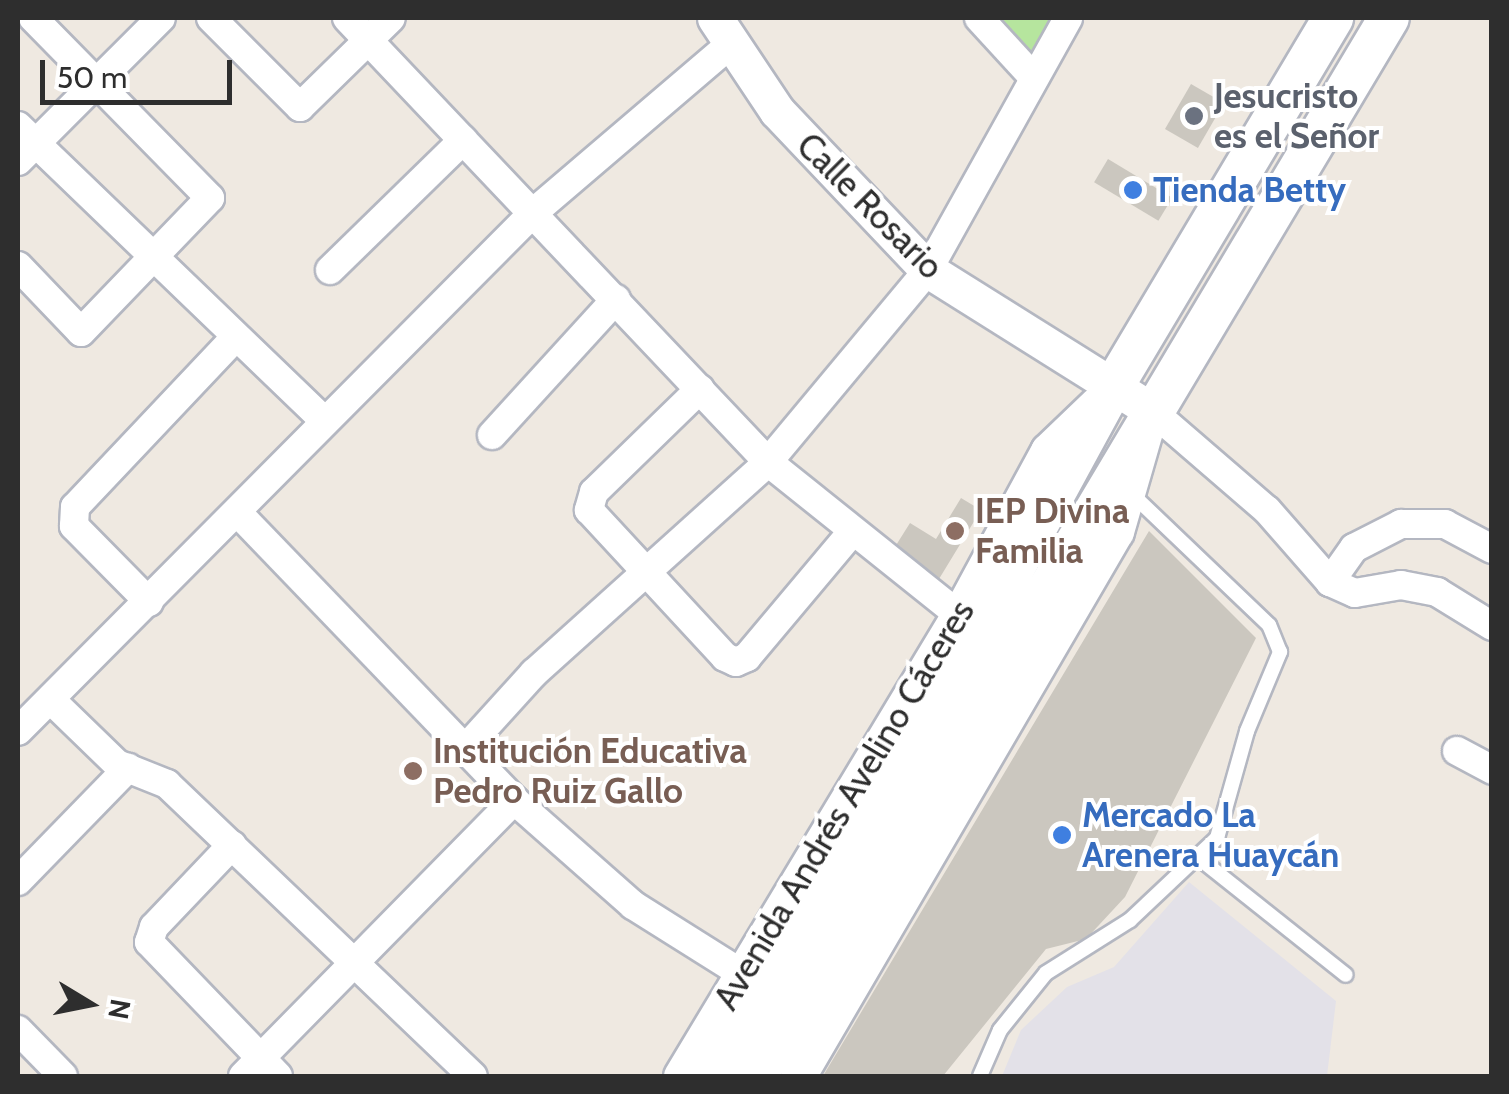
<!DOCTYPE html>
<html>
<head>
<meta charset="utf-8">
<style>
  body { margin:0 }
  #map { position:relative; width:1509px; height:1094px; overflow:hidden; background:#efe9e1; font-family:Cabin,sans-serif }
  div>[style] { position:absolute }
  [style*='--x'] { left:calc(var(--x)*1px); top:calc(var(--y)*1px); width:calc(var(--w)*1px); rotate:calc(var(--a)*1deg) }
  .industrial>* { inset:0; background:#e3e1e8 }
  .green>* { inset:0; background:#b6e59e }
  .building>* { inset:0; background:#cbc7bf; transform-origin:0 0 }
  .roads { filter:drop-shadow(2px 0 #b4b7c1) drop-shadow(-2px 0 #b4b7c1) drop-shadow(0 2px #b4b7c1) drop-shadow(0 -2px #b4b7c1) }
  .service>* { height:14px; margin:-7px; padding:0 7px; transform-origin:7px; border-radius:7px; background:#fff }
  .minor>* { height:28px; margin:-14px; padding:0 14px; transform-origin:14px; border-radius:14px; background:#fff }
  .tertiary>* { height:35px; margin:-17.5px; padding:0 17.5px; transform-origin:17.5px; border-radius:17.5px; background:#fff }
  .secondary>* { height:40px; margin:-20px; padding:0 20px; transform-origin:20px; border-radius:20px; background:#fff }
  .dots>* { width:28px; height:28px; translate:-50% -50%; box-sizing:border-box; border:5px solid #fff; border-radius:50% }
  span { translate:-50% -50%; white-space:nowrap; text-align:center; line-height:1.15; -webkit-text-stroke:8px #fff; paint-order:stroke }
  .worship-label { font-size:35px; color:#5b616d; font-weight:700 }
  .left { translate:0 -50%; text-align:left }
  .shop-label { font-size:35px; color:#366cbe; font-weight:700 }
  .street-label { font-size:35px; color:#2e2e2e }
  .education-label { font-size:35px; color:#785e54; font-weight:700 }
  .frame { position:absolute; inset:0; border:20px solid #2e2e2e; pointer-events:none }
  .north { position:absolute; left:40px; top:954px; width:100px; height:100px; -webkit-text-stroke:8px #fff; paint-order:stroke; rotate:100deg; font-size:28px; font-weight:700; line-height:40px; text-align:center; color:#2e2e2e }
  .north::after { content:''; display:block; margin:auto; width:35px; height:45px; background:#2e2e2e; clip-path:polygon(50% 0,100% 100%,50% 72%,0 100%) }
  .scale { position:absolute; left:40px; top:60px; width:192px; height:45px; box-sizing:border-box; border:5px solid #2e2e2e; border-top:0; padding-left:12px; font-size:30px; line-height:35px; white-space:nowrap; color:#2e2e2e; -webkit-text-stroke:8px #fff; paint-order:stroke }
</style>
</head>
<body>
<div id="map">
  <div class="industrial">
    <i style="clip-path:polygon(1189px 882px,1336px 1001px,1327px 1076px,1002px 1076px,1021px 1030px,1067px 987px,1114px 967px)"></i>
  </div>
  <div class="green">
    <i style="clip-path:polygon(993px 18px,1056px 18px,1030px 63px)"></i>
  </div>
  <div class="building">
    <i style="left:1191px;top:84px;width:38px;height:52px;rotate:30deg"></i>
    <i style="left:1108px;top:159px;width:75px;height:27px;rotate:31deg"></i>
    <i style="clip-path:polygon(961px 498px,981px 510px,939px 579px,893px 550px,910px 523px,936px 539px)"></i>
    <i style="clip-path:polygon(1149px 531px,1256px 638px,1125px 897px,1086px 939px,1046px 949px,943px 1076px,823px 1076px)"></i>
  </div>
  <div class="roads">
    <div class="service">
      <i style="--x:1200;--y:859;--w:186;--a:38.5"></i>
      <i style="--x:980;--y:1076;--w:50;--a:-66.5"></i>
      <i style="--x:1000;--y:1030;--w:73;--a:-51.1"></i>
      <i style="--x:1046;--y:973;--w:99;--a:-32.2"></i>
      <i style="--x:1130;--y:920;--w:120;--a:-43.3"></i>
      <i style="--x:1217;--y:838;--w:111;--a:-74.3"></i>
      <i style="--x:1247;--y:731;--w:86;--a:-67.3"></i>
      <i style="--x:1280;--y:652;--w:29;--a:-112"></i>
      <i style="--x:1269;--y:625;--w:190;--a:-136.3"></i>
    </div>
    <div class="minor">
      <i style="--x:211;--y:18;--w:126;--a:45"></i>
      <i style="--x:300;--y:107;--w:127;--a:-44.4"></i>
      <i style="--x:347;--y:18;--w:612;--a:46.52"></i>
      <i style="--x:768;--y:462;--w:245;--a:38.7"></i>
      <i style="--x:979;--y:18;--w:81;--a:47.5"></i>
      <i style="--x:18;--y:126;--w:424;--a:43.9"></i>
      <i style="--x:18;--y:161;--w:202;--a:-45"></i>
      <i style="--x:18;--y:266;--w:91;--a:46.3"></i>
      <i style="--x:81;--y:332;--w:186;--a:-46.1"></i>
      <i style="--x:210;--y:198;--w:252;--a:-134.5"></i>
      <i style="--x:330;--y:270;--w:186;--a:-44.3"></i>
      <i style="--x:700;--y:389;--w:148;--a:135.8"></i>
      <i style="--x:594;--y:492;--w:19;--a:106"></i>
      <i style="--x:589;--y:510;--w:200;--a:47.2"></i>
      <i style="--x:725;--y:657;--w:12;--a:24"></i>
      <i style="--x:736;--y:662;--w:12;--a:-24"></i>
      <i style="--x:747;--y:657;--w:163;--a:-50"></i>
      <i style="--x:1151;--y:410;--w:153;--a:40.8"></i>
      <i style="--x:1267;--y:510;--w:96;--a:48.8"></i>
      <i style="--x:1330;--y:582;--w:27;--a:24"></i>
      <i style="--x:1355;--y:593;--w:47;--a:-9.9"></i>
      <i style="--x:1401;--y:585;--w:37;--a:11"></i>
      <i style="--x:1437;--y:592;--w:65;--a:31.7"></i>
      <i style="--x:492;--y:435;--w:184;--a:-47.6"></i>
      <i style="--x:237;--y:512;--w:400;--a:46.1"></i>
      <i style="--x:514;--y:800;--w:159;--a:41.4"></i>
      <i style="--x:633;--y:905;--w:131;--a:32.2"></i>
      <i style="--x:1330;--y:582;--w:42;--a:-54.8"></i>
      <i style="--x:1354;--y:548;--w:53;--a:-27.1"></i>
      <i style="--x:1401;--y:524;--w:44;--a:0"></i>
      <i style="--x:1445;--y:524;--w:53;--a:28"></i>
      <i style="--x:149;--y:602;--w:107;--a:-134.6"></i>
      <i style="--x:74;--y:526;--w:19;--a:-87"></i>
      <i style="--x:75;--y:507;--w:234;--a:-46.6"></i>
      <i style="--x:51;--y:700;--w:92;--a:44.1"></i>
      <i style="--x:117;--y:764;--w:54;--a:21.8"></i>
      <i style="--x:167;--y:784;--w:423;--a:43.7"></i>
      <i style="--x:18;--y:731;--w:732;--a:-45.17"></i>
      <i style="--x:534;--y:212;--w:260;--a:-40.5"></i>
      <i style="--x:465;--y:749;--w:103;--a:-47.8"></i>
      <i style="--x:534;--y:673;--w:315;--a:-42"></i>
      <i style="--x:768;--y:462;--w:250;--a:-50.2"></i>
      <i style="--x:928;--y:270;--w:288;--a:-60.9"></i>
      <i style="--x:1457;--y:751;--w:40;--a:28"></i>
      <i style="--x:232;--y:845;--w:113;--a:133.6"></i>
      <i style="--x:154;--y:927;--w:16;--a:108"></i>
      <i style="--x:149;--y:942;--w:186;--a:46.1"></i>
      <i style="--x:18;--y:881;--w:158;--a:-45.8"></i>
      <i style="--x:18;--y:1030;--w:64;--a:45.6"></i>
      <i style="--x:243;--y:1076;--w:387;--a:-45.5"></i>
    </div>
    <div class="tertiary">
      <i style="--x:715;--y:18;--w:112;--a:56.3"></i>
      <i style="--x:777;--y:111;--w:219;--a:46.5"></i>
      <i style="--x:928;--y:270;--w:263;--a:32.1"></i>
      <i style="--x:1151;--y:410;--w:126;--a:106.1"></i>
      <i style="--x:1116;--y:531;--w:631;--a:120.26"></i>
      <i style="--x:681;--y:1076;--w:538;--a:-58.91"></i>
      <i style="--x:959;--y:615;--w:187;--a:-61.5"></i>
      <i style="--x:1048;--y:451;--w:68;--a:-43.8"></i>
    </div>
    <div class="secondary">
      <i style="--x:714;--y:1076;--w:520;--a:-59.09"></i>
      <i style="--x:981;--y:630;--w:274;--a:-61.5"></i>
      <i style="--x:1112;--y:389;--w:432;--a:-59.2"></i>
      <i style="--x:757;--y:1076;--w:1232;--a:-59.15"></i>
    </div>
  </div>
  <div class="dots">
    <i style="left:1194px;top:116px;background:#6b7280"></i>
    <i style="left:1133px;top:190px;background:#3f7fe0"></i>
    <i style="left:955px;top:531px;background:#8d6e63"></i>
    <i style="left:413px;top:771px;background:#8d6e63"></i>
    <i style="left:1062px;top:835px;background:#3f7fe0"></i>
  </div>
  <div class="worship-label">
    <span class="left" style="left:1214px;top:116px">Jesucristo<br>es el Señor</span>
  </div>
  <div class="shop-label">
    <span class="left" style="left:1153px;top:190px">Tienda Betty</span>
    <span class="left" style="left:1082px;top:835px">Mercado La<br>Arenera Huaycán</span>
  </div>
  <div class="street-label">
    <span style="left:870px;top:206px;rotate:45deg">Calle Rosario</span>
    <span style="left:844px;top:805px;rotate:-59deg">Avenida Andrés Avelino Cáceres</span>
  </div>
  <div class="education-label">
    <span class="left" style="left:975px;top:531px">IEP Divina<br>Familia</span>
    <span class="left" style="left:433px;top:771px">Institución Educativa<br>Pedro Ruiz Gallo</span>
  </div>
  <div class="frame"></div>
  <div class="north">N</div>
  <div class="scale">50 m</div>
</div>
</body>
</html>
